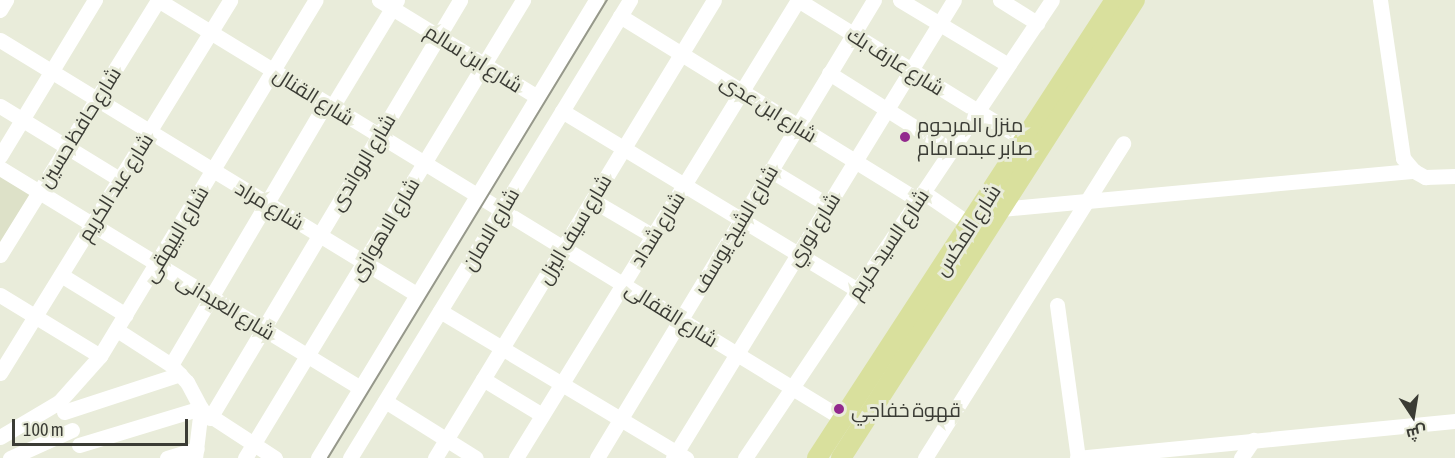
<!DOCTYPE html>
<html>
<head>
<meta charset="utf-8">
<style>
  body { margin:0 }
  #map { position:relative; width:1455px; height:458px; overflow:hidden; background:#e9ecda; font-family:"Asap Condensed",Cairo,sans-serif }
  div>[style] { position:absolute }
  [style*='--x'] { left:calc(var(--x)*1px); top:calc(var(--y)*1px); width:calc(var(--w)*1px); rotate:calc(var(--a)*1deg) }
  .built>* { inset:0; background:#dde1c8 }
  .minor>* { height:15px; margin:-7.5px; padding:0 7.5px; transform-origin:7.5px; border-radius:7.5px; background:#fff }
  .major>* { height:20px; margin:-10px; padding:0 10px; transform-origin:10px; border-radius:10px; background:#d9e09d }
  .tram>* { height:1.5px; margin:-0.75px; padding:0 0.75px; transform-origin:0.75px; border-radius:0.75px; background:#96988b }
  .dots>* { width:16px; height:16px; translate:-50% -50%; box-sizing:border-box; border:3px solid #e9ecda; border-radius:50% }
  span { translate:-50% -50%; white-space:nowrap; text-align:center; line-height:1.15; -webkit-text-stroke:6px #e9ecda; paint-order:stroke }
  .street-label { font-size:20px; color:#3b3c35 }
  .poi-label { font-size:20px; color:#3b3c35 }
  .left { translate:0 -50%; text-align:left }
  .north { position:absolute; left:1383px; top:386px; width:60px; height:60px; -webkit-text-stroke:4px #e9ecda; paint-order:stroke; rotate:168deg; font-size:16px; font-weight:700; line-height:24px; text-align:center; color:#3b3c35 }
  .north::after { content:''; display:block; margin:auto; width:21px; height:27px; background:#3b3c35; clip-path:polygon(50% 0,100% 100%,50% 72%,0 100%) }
  .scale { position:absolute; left:12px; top:419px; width:176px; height:27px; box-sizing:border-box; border:3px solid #3b3c35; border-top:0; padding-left:8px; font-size:18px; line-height:21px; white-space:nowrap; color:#3b3c35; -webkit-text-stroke:4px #e9ecda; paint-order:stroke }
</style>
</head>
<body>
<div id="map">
  <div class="built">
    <i style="clip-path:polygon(0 176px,31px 195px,0 245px)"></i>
  </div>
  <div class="minor">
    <i style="--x:158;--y:0;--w:803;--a:31.45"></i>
    <i style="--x:379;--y:0;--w:185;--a:31.5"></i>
    <i style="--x:798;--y:0;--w:267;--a:31.7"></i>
    <i style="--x:900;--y:0;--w:126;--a:31"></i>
    <i style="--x:1000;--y:0;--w:44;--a:31.9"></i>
    <i style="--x:1380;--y:0;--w:160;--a:81.7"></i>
    <i style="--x:1403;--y:158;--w:17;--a:50"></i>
    <i style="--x:1414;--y:171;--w:13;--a:29"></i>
    <i style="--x:1425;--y:177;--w:30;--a:-2"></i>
    <i style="--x:0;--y:10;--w:12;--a:-59"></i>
    <i style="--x:620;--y:16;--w:350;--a:31.7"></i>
    <i style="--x:0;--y:40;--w:489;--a:31.4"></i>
    <i style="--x:829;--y:73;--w:144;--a:32.3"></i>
    <i style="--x:0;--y:106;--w:140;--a:31.5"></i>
    <i style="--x:332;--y:107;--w:125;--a:-58.7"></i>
    <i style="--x:562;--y:111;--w:345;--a:31.2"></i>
    <i style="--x:0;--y:156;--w:183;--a:-58.7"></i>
    <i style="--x:0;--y:168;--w:423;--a:31.4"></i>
    <i style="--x:770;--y:170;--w:68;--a:31.1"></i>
    <i style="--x:923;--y:192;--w:58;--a:34.5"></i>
    <i style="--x:592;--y:200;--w:71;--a:30.5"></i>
    <i style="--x:1001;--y:209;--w:415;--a:-5.3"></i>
    <i style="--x:0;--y:255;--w:300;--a:-58.2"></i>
    <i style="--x:61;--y:275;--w:76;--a:31.6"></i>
    <i style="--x:0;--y:295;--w:117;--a:31.4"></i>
    <i style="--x:1057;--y:305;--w:154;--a:82.2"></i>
    <i style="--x:440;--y:311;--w:287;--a:30.9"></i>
    <i style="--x:117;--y:330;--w:64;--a:32.9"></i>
    <i style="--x:171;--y:365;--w:23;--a:47"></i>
    <i style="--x:187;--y:382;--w:30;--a:62"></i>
    <i style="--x:201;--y:408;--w:50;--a:96.8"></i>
    <i style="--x:171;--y:365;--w:304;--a:-59.4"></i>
    <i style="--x:0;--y:373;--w:438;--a:-58.3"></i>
    <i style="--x:483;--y:379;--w:69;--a:31.4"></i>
    <i style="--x:385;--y:401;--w:107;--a:32.1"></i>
    <i style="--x:203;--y:411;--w:86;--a:33.1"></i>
    <i style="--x:64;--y:412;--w:122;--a:-18.1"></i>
    <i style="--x:210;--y:418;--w:487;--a:-59.1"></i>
    <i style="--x:0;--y:437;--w:69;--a:-30.7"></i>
    <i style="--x:59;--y:402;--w:62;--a:-48.3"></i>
    <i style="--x:100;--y:356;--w:416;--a:-58.8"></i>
    <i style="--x:79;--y:445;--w:127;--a:-16.9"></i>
    <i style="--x:10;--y:458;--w:68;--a:-24.3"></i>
    <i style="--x:167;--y:458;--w:31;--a:-17"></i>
    <i style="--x:245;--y:458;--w:536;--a:-58.74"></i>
    <i style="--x:318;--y:458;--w:536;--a:-58.74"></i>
    <i style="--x:350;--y:458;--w:537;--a:-58.56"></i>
    <i style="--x:435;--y:458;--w:536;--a:-58.65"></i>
    <i style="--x:516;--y:458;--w:538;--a:-58.38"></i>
    <i style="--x:597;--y:458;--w:535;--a:-58.83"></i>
    <i style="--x:673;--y:458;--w:537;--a:-58.47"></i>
    <i style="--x:745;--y:458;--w:551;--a:-56.17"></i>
    <i style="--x:925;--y:458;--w:372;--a:-57.8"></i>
    <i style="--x:1077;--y:458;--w:380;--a:-5.6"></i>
    <i style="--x:1241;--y:458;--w:22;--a:-56"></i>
  </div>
  <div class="major">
    <i style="--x:817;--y:458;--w:546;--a:-56.95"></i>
    <i style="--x:841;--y:458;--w:544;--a:-57.3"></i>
  </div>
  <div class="tram">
    <i style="--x:328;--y:458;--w:536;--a:-58.65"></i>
  </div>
  <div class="dots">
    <i style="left:905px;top:137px;background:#92298d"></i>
    <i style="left:839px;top:409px;background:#92298d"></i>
  </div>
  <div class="street-label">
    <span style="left:474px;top:58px;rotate:32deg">شارع ابن سالم</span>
    <span style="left:896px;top:61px;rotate:32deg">شارع عارف بك</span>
    <span style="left:314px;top:96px;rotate:32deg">شارع القنال</span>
    <span style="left:769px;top:108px;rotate:32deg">شارع ابن عدى</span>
    <span style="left:79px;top:127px;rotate:-58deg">شارع حافظ حسين</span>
    <span style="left:362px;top:162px;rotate:-59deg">شارع الرواندى</span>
    <span style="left:115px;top:187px;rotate:-58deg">شارع عبد الكريم</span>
    <span style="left:270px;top:205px;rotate:31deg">شارع مراد</span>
    <span style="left:384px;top:229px;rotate:-59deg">شارع الاهوازى</span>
    <span style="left:490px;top:229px;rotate:-59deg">شارع الامان</span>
    <span style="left:574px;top:229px;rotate:-59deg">شارع سيف اليزل</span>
    <span style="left:657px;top:229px;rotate:-58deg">شارع شداد</span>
    <span style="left:735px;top:229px;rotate:-59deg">شارع الشيخ يوسف</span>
    <span style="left:813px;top:229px;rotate:-58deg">شارع نوري</span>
    <span style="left:967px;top:230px;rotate:-57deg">شارع المكس</span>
    <span style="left:175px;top:234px;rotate:-59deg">شارع البيهقى</span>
    <span style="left:888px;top:244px;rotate:-56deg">شارع السيد كريم</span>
    <span style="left:226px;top:306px;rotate:31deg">شارع العبدانى</span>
    <span style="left:672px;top:314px;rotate:32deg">شارع القفالى</span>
  </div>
  <div class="poi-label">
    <span class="left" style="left:917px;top:136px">منزل المرحوم<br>صابر عبده امام</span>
    <span class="left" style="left:851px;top:409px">قهوة خفاجي</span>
  </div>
  <div class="north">ش</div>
  <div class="scale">100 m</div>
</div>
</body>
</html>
